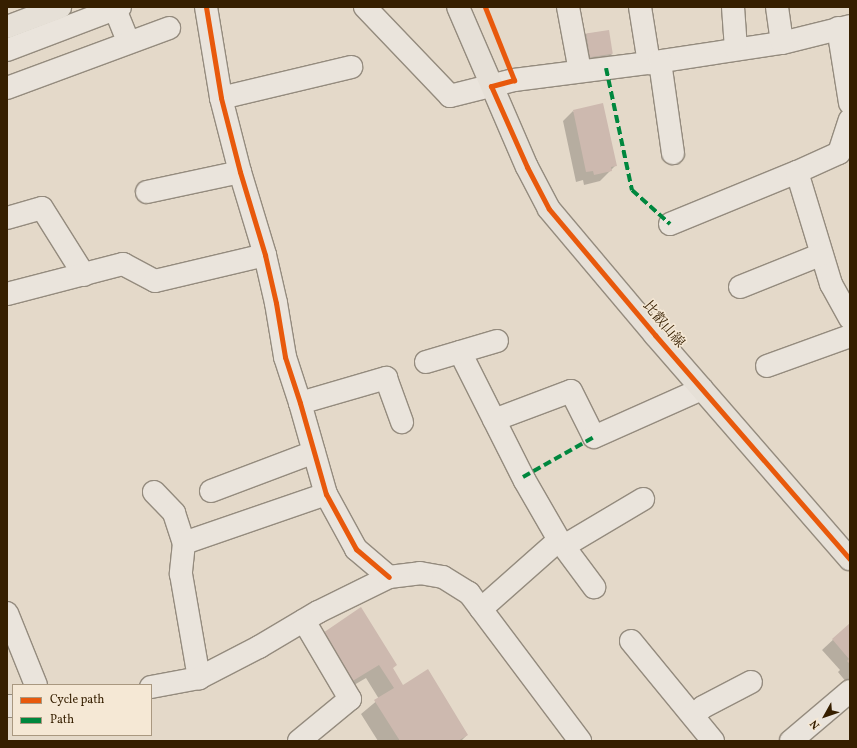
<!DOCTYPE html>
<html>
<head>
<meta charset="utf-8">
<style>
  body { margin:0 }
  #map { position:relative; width:857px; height:748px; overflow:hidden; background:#e4d9c9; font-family:Vollkorn,"Noto Serif JP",serif }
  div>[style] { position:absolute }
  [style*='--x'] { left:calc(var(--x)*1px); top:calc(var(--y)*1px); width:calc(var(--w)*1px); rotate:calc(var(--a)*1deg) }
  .shadow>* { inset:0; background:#0003 }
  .building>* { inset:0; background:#cdb9af; transform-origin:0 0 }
  .roads { filter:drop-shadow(1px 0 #948b7e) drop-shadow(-1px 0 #948b7e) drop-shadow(0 1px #948b7e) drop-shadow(0 -1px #948b7e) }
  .minor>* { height:22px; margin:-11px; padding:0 11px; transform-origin:11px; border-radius:11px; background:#eae4dc }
  .major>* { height:22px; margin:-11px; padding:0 11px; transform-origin:11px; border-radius:11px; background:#e6e0d7 }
  .highway>* { height:22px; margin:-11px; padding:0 11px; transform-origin:11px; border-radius:11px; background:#e6e0d7 }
  .quiet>* { height:4px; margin-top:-2px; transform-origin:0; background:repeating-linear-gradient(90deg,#00873e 0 8px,transparent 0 12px) }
  .cycleway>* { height:5px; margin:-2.5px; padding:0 2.5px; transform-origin:2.5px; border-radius:2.5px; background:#e8590c }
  span { translate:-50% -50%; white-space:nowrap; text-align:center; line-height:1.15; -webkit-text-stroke:3px #f5e8d5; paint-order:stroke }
  .street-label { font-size:14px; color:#361f00 }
  .frame { position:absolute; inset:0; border:8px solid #361f00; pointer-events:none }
  .legend { position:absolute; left:12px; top:684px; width:140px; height:52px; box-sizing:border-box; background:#f5e8d5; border:1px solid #a99880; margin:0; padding:5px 7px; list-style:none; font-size:12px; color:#361f00 }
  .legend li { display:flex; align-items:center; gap:8px; height:20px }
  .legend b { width:20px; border:1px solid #a99880 }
  .north { position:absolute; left:805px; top:696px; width:40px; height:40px; -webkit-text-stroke:3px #f5e8d5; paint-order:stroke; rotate:230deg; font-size:11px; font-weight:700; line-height:16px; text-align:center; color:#361f00 }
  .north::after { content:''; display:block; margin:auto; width:14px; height:18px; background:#361f00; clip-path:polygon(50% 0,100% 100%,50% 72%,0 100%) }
</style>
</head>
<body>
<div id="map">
  <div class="shadow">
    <i style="clip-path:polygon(608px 31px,612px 54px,605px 61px,583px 64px,579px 41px,586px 34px)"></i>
    <i style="clip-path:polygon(573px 111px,616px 165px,600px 181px,584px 185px,583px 180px,576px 182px,563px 121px)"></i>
    <i style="clip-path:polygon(850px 624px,850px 681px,847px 683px,838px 672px,840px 670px,822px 650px)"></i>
    <i style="clip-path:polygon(320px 636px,392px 669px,402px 686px,467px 735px,461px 741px,378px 741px,361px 714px,379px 699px,366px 678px,337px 695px,307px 649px)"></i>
  </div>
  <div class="building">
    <i style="left:609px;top:30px;width:24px;height:23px;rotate:81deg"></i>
    <i style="clip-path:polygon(603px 103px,617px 166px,611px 167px,612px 171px,594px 175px,593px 171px,586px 172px,573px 110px)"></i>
    <i style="clip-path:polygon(361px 607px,397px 665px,393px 668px,403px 685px,428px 669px,468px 735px,458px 741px,400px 741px,374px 700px,394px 688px,379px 665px,351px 682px,320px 635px)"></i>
    <i style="clip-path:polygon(850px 623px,850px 664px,847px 661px,849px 659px,832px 639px)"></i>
  </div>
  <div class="roads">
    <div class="minor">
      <i style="--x:206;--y:7;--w:92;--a:80.6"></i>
      <i style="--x:221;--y:98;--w:76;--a:75.6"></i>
      <i style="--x:240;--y:172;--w:87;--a:73.2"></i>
      <i style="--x:265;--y:255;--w:49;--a:77.1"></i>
      <i style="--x:276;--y:303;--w:55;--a:80.5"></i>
      <i style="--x:285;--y:357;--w:48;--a:71.9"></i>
      <i style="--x:300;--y:403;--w:95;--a:74.1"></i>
      <i style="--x:326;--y:494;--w:63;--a:61.4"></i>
      <i style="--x:356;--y:549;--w:43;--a:40.3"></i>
      <i style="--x:365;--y:7;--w:123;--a:46.3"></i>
      <i style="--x:450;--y:96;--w:66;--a:-14"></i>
      <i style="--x:514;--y:80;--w:136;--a:-7.2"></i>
      <i style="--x:649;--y:63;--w:134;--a:-8.6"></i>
      <i style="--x:782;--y:43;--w:70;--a:-14"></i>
      <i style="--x:568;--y:7;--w:65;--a:79.4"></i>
      <i style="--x:640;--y:7;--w:57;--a:80.9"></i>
      <i style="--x:733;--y:7;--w:42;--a:85.9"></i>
      <i style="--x:777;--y:7;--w:36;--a:82"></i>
      <i style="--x:115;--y:9;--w:35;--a:68"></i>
      <i style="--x:838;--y:28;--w:76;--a:80.9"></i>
      <i style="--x:7;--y:50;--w:121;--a:-20.8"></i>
      <i style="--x:660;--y:62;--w:92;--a:81.9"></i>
      <i style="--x:7;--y:88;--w:173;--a:-20.3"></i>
      <i style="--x:221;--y:98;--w:134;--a:-13.4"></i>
      <i style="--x:797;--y:172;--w:117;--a:73.1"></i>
      <i style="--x:831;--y:284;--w:39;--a:61"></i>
      <i style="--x:147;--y:192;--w:95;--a:-12.1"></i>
      <i style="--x:7;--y:218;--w:36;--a:-16"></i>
      <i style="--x:42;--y:208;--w:79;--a:57.9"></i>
      <i style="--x:670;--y:224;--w:137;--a:-22.3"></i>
      <i style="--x:797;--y:172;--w:46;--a:-24.3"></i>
      <i style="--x:839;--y:153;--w:35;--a:-72"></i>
      <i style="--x:740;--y:287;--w:88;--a:-21.9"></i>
      <i style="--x:7;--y:294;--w:120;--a:-14.5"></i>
      <i style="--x:123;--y:264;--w:36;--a:28"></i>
      <i style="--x:155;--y:281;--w:113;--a:-13.3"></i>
      <i style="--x:460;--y:352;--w:144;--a:63.3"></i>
      <i style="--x:525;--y:481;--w:68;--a:60"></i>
      <i style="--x:559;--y:540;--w:59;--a:53.3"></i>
      <i style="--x:426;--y:362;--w:74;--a:-16.5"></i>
      <i style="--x:767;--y:366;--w:88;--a:-19.9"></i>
      <i style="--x:300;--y:403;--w:90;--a:-16.2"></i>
      <i style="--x:386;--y:378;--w:47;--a:70"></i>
      <i style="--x:494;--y:420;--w:82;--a:-20.6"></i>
      <i style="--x:571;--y:391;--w:51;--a:63.4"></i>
      <i style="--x:594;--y:437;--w:118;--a:-24"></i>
      <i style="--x:211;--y:491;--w:110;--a:-20.7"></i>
      <i style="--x:154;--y:492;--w:29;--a:46"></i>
      <i style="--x:174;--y:513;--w:32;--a:72"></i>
      <i style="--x:184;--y:543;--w:31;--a:96"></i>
      <i style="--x:181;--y:574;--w:106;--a:80.2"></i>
      <i style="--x:184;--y:543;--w:150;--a:-19"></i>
      <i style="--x:564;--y:546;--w:92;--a:-30.7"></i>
      <i style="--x:481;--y:609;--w:104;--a:-41.5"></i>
      <i style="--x:7;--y:613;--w:78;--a:68.1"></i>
      <i style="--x:631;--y:641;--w:129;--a:50.6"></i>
      <i style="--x:151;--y:687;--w:49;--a:-10.6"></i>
      <i style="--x:199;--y:678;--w:68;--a:-27.3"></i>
      <i style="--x:259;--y:647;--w:69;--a:-30.7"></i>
      <i style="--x:318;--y:612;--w:79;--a:-26.2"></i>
      <i style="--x:389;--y:577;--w:31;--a:-7"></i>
      <i style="--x:420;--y:573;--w:23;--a:10"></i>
      <i style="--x:443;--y:577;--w:31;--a:32"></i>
      <i style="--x:469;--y:593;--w:185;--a:53.1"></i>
      <i style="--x:7;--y:706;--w:6;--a:0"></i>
      <i style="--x:693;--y:716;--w:13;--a:-42"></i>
      <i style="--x:703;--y:707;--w:54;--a:-27.5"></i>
      <i style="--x:299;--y:741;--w:66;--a:-39.5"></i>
      <i style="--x:350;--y:699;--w:91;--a:-120.5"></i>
      <i style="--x:791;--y:741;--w:77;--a:-40.3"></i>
    </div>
    <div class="major">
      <i style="--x:458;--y:7;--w:174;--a:66.7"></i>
      <i style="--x:527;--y:167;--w:47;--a:62.4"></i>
      <i style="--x:549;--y:209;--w:165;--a:49.9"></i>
      <i style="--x:655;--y:335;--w:297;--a:49"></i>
    </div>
    <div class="highway">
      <i style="--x:7;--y:27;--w:57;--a:-20.7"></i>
    </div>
  </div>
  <div class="quiet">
    <i style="--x:606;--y:68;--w:125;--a:78"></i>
    <i style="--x:632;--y:190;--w:51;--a:41.8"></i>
    <i style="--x:523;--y:477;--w:81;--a:-29.4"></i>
  </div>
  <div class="cycleway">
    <i style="--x:206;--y:7;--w:92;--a:80.6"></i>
    <i style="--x:221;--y:98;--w:76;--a:75.6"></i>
    <i style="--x:240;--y:172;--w:87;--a:73.2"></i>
    <i style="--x:265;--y:255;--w:49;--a:77.1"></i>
    <i style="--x:276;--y:303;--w:55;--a:80.5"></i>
    <i style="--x:285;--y:357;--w:48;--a:71.9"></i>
    <i style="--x:300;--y:403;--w:95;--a:74.1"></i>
    <i style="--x:326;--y:494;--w:63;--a:61.4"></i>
    <i style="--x:356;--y:549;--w:43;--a:40.3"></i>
    <i style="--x:485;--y:7;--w:79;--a:68.3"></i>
    <i style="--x:514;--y:80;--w:24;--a:165"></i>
    <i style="--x:491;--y:86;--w:89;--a:66"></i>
    <i style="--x:527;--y:167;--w:47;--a:62.4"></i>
    <i style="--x:549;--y:209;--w:165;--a:49.9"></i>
    <i style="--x:655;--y:335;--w:297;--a:49"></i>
  </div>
  <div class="street-label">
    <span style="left:663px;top:325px;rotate:50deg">比叡山線</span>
  </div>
  <div class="frame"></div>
  <ul class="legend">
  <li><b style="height:5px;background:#e8590c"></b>Cycle path</li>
  <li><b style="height:5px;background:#00873e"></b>Path</li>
  </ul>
  <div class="north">N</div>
</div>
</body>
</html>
